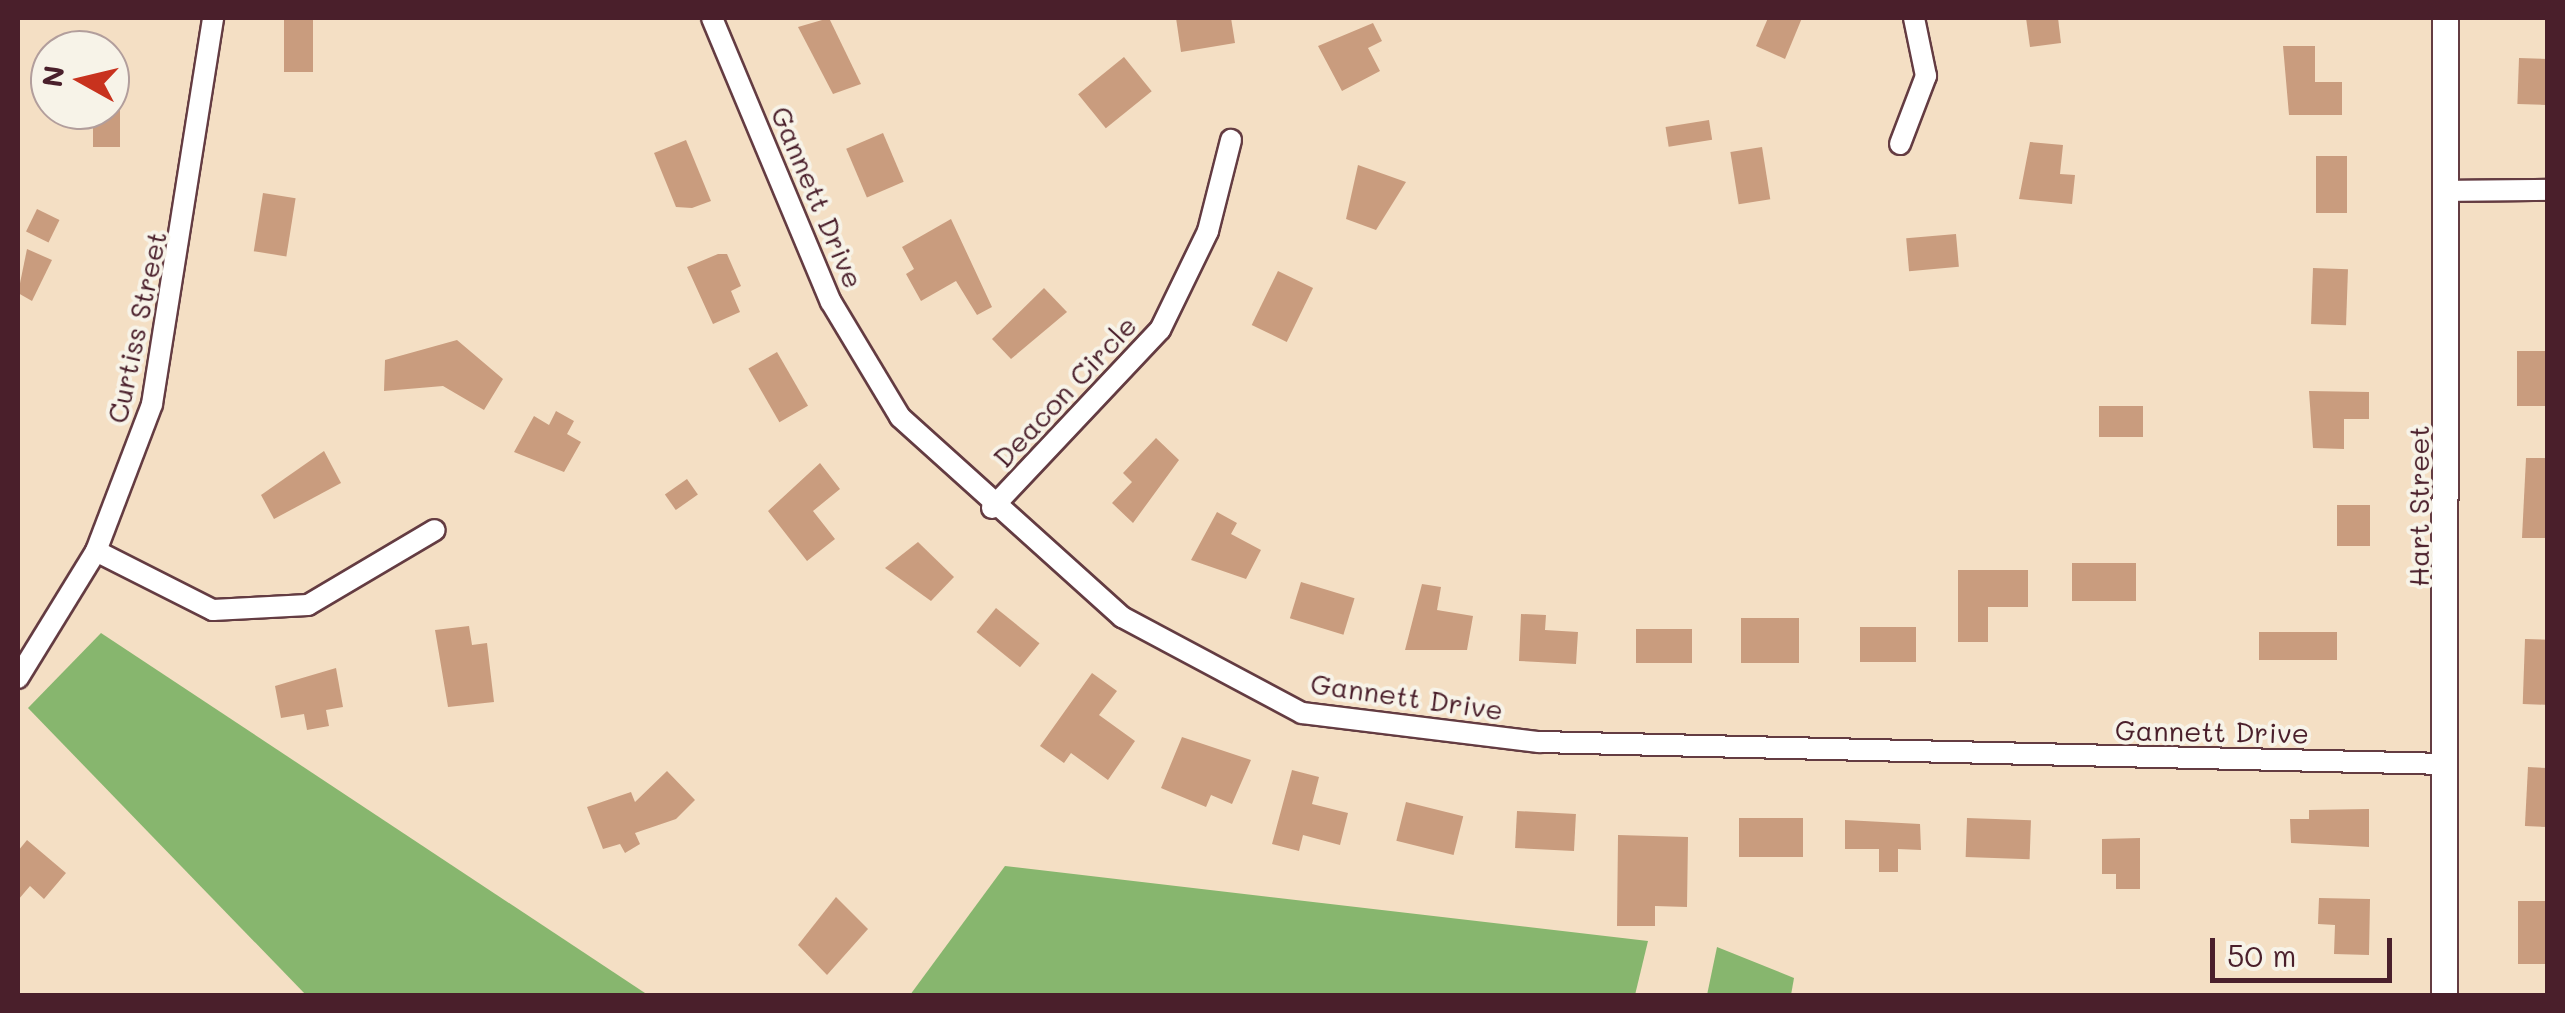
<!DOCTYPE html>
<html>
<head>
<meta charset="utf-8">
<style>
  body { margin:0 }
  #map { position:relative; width:2565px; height:1013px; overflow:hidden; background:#f4dfc4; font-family:Mali,sans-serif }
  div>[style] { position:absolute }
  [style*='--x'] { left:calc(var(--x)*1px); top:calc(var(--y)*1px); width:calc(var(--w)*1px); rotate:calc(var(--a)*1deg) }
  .forest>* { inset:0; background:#87b66e }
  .building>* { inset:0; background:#c99c7e; transform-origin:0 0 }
  .roads { filter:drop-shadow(2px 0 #643c42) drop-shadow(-2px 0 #643c42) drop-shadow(0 2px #643c42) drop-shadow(0 -2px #643c42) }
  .minor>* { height:20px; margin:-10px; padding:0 10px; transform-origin:10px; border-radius:10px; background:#fff }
  .tertiary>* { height:25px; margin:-12.5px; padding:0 12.5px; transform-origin:12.5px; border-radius:12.5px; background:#fff }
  span { translate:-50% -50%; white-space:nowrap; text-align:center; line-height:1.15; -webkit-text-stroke:8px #f7f3e8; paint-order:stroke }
  .street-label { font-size:28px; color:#4a1f2b }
  .frame { position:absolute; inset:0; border:20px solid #4a1f2b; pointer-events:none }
  .north { position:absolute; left:30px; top:30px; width:100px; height:100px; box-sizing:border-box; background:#f7f3e8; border:2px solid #b29e9c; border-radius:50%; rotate:278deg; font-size:28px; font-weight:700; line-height:40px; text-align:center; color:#4a1f2b }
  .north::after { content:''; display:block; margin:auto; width:35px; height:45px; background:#c8321e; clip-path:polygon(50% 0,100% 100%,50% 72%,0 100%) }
  .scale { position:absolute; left:2210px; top:938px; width:182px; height:45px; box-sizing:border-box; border:5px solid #4a1f2b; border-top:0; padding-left:12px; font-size:30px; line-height:35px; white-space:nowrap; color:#4a1f2b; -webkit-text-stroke:8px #f7f3e8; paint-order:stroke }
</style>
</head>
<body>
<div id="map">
  <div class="forest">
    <i style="clip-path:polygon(101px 633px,648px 995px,306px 995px,28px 708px)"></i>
    <i style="clip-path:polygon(1005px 866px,1648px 941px,1635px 995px,910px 995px)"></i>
    <i style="clip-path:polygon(1717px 947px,1794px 978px,1791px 995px,1707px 995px)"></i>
  </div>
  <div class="building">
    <i style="left:284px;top:18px;width:29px;height:54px"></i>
    <i style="clip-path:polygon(829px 18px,861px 84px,833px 94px,798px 27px)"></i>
    <i style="clip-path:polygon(1176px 18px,1231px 18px,1235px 43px,1181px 52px)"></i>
    <i style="clip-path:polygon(1768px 18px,1802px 18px,1785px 59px,1756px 46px)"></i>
    <i style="clip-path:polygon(2026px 18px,2058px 18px,2061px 43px,2030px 47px)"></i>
    <i style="clip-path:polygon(1373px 23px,1382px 41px,1368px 48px,1380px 71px,1342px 91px,1318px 46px)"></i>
    <i style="clip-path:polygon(2283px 46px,2315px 46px,2315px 82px,2342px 82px,2342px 115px,2289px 115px)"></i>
    <i style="left:1124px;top:57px;width:44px;height:59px;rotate:51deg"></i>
    <i style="left:2519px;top:58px;width:29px;height:46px;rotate:2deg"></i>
    <i style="left:93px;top:110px;width:27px;height:37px"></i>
    <i style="left:1709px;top:120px;width:20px;height:44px;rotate:81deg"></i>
    <i style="left:883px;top:133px;width:53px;height:40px;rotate:67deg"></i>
    <i style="clip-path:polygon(686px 140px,711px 201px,692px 208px,676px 207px,654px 153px)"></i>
    <i style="clip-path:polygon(2030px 142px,2063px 145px,2060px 174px,2075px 175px,2072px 204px,2019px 199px)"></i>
    <i style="left:1762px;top:147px;width:53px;height:32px;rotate:81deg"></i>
    <i style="left:2316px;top:156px;width:31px;height:57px"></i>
    <i style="clip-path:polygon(1358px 165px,1406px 182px,1376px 230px,1346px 219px)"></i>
    <i style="left:263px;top:193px;width:33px;height:59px;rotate:9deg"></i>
    <i style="left:37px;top:209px;width:25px;height:25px;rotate:26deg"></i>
    <i style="clip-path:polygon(951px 219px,992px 307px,977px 315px,956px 281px,921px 301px,906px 274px,914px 269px,902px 247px)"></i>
    <i style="left:1956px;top:234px;width:33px;height:50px;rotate:85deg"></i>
    <i style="clip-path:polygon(27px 249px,52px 260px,32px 301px,18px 293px)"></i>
    <i style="clip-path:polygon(718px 254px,727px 254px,741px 286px,731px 291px,740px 312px,713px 324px,687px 267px)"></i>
    <i style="left:2313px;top:268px;width:35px;height:56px;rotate:2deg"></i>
    <i style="left:1278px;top:271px;width:39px;height:60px;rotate:26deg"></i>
    <i style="clip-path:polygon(1044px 288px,1067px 312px,1011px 359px,992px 339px)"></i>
    <i style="clip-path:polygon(457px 340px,503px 379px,484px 410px,443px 386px,384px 391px,385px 360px)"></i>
    <i style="left:2517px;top:351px;width:31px;height:55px"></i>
    <i style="left:777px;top:352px;width:62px;height:33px;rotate:60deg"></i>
    <i style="clip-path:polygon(2309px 391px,2369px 392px,2369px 419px,2344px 419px,2344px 449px,2313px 448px)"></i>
    <i style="left:2099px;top:406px;width:44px;height:31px"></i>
    <i style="clip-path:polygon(556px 411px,574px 421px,567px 434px,581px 442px,564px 472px,514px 452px,534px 416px,549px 425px)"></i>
    <i style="clip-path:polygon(1156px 438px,1179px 460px,1133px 523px,1112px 503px,1132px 482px,1123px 473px)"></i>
    <i style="clip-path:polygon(324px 451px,341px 483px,274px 519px,261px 495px)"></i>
    <i style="clip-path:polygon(2526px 458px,2548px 458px,2548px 538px,2522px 538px)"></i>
    <i style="clip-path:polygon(820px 463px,840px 489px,813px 511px,835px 539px,807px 561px,768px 511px)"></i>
    <i style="left:687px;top:479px;width:19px;height:27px;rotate:55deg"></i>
    <i style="left:2337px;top:505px;width:33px;height:41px"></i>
    <i style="clip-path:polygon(1217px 512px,1237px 523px,1231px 534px,1261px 550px,1246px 579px,1191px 560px)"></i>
    <i style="clip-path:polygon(918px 542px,954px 577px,931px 601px,885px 568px)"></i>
    <i style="left:2072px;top:563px;width:64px;height:38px"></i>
    <i style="clip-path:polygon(1958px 570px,2028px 570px,2028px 607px,1988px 607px,1988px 642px,1958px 642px)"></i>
    <i style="left:1301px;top:582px;width:56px;height:38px;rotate:17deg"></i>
    <i style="clip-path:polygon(1422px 584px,1441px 587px,1437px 610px,1473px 616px,1467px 650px,1405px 650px)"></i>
    <i style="left:996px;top:608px;width:56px;height:31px;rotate:39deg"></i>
    <i style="clip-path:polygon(1521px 614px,1546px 615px,1545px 630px,1578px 632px,1576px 664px,1519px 661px)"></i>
    <i style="left:1799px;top:618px;width:45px;height:58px;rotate:90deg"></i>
    <i style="clip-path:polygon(469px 626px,472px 645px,487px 643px,494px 702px,448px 707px,435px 630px)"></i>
    <i style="left:1860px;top:627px;width:56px;height:35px"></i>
    <i style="left:1636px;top:629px;width:56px;height:34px"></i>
    <i style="left:2259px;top:632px;width:78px;height:28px"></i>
    <i style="left:2525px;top:639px;width:23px;height:65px;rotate:2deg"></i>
    <i style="clip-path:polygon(336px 668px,343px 707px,326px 710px,329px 726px,307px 730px,304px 714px,281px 718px,275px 686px)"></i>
    <i style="clip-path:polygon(1092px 673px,1117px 691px,1099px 715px,1135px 741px,1108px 780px,1071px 753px,1064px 763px,1040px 746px)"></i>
    <i style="clip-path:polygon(1182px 737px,1251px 760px,1232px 804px,1211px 795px,1206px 807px,1161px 788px)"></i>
    <i style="left:2528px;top:767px;width:20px;height:59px;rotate:3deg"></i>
    <i style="clip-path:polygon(1292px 770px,1319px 777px,1312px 804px,1348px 813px,1340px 845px,1303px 835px,1299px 851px,1272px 844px)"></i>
    <i style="clip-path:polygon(667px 771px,695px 800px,676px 819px,635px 833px,640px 844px,625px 853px,620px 844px,603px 849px,587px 807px,631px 792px,635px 802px)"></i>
    <i style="left:1406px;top:802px;width:59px;height:40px;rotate:14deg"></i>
    <i style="clip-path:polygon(2369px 809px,2369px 847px,2291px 843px,2290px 819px,2309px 819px,2309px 810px)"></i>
    <i style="left:1517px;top:811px;width:59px;height:37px;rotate:3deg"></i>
    <i style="left:1739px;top:818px;width:64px;height:39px"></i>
    <i style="left:1967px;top:818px;width:64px;height:39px;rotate:2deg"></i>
    <i style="clip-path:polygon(1845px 820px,1920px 824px,1921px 850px,1898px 849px,1898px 872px,1879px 872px,1879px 849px,1845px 849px)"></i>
    <i style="clip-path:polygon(1618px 835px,1688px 837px,1687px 907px,1655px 906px,1655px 926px,1617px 926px)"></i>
    <i style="clip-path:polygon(2140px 838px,2140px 889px,2116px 889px,2116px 874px,2102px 874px,2102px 839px)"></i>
    <i style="clip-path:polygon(27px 840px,66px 873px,44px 899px,30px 886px,18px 900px,18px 851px)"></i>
    <i style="clip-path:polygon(836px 897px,868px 929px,827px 975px,798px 945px)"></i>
    <i style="clip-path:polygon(2319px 898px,2370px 899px,2369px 955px,2334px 954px,2335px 925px,2318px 924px)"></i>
    <i style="left:2518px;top:901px;width:30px;height:63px"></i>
  </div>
  <div class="roads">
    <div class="minor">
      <i style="--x:712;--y:18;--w:308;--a:67.3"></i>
      <i style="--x:831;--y:302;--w:134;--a:59"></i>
      <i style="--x:900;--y:417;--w:299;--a:42"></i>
      <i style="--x:1122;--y:617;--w:204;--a:28.1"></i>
      <i style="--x:1302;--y:713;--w:239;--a:7"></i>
      <i style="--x:1539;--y:742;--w:908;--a:1.39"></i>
      <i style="--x:1900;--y:144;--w:73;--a:-69.1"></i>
      <i style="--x:1926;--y:76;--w:59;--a:-101.7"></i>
      <i style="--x:2448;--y:191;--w:100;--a:-0.6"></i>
      <i style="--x:992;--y:508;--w:245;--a:-46.7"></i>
      <i style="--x:1160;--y:330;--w:110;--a:-64.1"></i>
      <i style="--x:1208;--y:231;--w:94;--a:-75.8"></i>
      <i style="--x:96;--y:551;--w:131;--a:26.8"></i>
      <i style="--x:213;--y:610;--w:95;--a:-3"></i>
      <i style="--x:308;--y:605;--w:147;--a:-30.6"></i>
      <i style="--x:18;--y:678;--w:149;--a:-58.4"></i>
      <i style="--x:96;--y:551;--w:157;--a:-69.1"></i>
      <i style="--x:152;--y:404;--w:391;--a:-81"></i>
    </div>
    <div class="tertiary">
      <i style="--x:2444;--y:996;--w:978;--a:-89.94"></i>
    </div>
  </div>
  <div class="street-label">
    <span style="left:818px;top:197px;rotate:67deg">Gannett Drive</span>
    <span style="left:136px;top:327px;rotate:-78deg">Curtiss Street</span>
    <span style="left:1064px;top:391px;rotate:-47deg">Deacon Circle</span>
    <span style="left:2418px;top:506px;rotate:-90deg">Hart Street</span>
    <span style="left:1407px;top:696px;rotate:8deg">Gannett Drive</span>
    <span style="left:2212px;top:731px;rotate:1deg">Gannett Drive</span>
  </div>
  <div class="frame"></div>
  <div class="north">N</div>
  <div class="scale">50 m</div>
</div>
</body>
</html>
